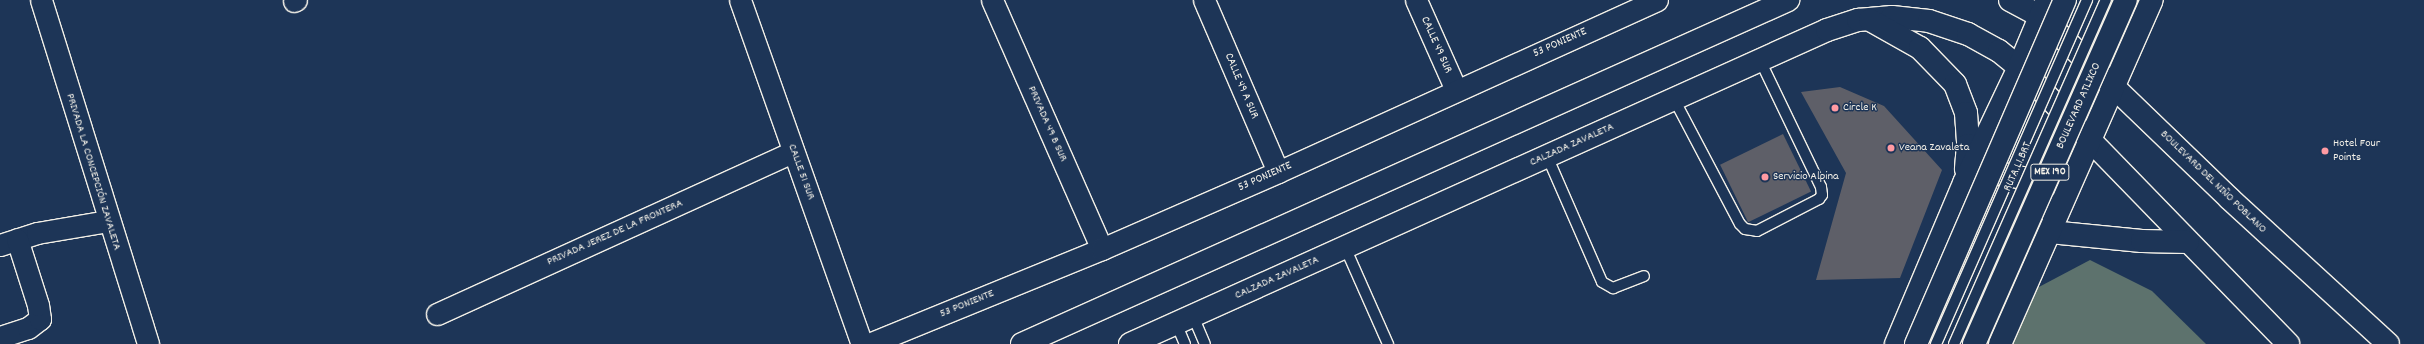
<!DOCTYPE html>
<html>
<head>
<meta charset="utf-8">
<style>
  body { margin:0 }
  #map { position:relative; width:2424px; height:344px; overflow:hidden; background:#1d3557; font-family:Dekko,sans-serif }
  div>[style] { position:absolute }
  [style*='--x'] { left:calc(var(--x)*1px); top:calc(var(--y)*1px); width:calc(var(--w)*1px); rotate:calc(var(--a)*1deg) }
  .green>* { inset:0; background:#5d726d }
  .building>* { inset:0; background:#5e5f68; transform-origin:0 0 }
  .roads { filter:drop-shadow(1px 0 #f4f1e8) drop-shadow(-1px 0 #f4f1e8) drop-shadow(0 1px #f4f1e8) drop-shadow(0 -1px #f4f1e8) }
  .service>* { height:10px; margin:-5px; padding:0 5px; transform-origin:5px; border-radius:5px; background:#1d3557 }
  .minor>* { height:21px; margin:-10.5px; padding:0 10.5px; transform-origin:10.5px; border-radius:10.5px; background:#1d3557 }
  .secondary>* { height:22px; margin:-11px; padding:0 11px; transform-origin:11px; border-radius:11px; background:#1d3557 }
  .primary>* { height:22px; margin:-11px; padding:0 11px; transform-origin:11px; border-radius:11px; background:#1d3557 }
  .bridges { filter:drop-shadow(1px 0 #f4f1e8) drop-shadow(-1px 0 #f4f1e8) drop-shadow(0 1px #f4f1e8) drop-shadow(0 -1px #f4f1e8) }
  .service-bridge>* { height:10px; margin:-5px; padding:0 5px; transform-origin:5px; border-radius:5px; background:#1d3557 }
  .primary-bridge>* { height:22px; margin:-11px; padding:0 11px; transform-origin:11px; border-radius:11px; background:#1d3557 }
  .dots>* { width:11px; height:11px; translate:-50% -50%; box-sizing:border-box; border:2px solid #1d3557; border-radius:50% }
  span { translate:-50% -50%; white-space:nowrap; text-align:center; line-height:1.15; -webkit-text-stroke:3px #1d3557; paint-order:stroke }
  .shield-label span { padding:1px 3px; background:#1d3557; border:1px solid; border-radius:3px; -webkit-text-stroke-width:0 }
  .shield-label { font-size:11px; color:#f4f1e8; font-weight:700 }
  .street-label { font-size:12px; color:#f4f1e8 }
  .poi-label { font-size:12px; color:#f4f1e8 }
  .left { translate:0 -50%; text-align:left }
</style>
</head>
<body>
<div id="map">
  <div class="green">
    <i style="clip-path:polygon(2090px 260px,2152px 291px,2206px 344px,2012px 344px,2037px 288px)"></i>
  </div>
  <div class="building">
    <i style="clip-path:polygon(1840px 87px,1884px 106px,1942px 170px,1900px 278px,1816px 280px,1846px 173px,1801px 92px)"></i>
    <i style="left:1783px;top:134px;width:64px;height:70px;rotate:64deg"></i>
  </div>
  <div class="roads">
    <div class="service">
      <i style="--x:1674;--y:99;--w:141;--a:62.2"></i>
      <i style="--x:1740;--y:224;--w:7;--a:45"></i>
      <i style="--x:1745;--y:229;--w:12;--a:9"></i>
      <i style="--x:1757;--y:231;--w:70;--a:-27.3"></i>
      <i style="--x:1819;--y:199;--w:5;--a:-53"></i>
      <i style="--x:1822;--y:195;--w:8;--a:-97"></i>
      <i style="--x:1821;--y:187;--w:141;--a:-115.7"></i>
      <i style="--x:1547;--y:156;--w:137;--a:66.4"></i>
      <i style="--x:1602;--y:282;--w:13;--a:29"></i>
      <i style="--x:1613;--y:288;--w:33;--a:-21"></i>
      <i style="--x:1345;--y:247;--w:106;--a:66.1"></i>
      <i style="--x:1193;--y:316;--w:30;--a:67"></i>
      <i style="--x:1176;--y:323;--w:23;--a:67"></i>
    </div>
    <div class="minor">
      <i style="--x:41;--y:0;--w:360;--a:72.7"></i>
      <i style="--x:740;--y:0;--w:365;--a:70.5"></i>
      <i style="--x:992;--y:0;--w:272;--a:66.2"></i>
      <i style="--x:1204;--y:0;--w:187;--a:66.7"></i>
      <i style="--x:1416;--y:0;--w:98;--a:66"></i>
      <i style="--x:294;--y:1;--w:2;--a:-27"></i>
      <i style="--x:0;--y:245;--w:39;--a:-18"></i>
      <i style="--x:37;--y:233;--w:71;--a:-9.7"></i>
      <i style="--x:437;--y:314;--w:391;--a:-24.5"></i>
      <i style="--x:0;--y:337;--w:29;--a:-18"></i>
      <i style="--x:28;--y:328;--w:15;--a:-37"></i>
      <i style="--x:40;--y:319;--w:14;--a:-98"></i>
      <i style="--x:38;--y:305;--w:69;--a:-107.7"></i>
      <i style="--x:869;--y:344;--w:252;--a:-22.2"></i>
      <i style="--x:1102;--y:249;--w:192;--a:-23.6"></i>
      <i style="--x:1278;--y:172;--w:416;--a:-24.4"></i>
    </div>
    <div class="secondary">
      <i style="--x:2010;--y:0;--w:34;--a:28"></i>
      <i style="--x:2040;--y:16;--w:264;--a:43.9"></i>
      <i style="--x:2230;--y:199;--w:214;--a:42.5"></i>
      <i style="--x:1022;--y:344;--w:840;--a:-24.18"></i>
      <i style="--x:1130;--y:344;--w:764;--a:-24.25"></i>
      <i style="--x:1827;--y:30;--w:33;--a:-18"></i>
      <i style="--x:1858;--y:20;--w:34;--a:-5"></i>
      <i style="--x:1892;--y:17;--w:37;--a:6"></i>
      <i style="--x:1929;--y:21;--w:41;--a:18.4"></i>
      <i style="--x:1968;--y:34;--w:35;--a:29"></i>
      <i style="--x:1999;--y:51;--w:26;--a:39"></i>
      <i style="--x:2019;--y:67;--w:386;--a:45.8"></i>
    </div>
    <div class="primary">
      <i style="--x:1870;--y:20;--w:57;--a:29.2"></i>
      <i style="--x:1920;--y:48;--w:50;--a:45.8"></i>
      <i style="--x:1955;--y:84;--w:31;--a:69"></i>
      <i style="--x:1966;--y:113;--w:32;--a:86"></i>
      <i style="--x:1968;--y:145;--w:24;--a:95"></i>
      <i style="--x:1974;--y:179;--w:26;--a:-13"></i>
      <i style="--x:1999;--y:173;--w:24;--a:12"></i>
      <i style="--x:2022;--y:178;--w:13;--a:29"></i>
      <i style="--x:2033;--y:184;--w:12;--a:48"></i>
      <i style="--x:2041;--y:193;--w:17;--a:69"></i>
      <i style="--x:2050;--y:232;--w:92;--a:5.6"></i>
      <i style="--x:2142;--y:241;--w:46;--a:1.2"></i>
      <i style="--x:1896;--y:344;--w:175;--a:-67.1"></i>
      <i style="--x:1964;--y:183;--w:128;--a:-64.6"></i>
      <i style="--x:2019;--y:67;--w:73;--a:-67.3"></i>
      <i style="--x:2000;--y:344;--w:376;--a:-66.2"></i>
    </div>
  </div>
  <div class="bridges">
    <div class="service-bridge">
      <i style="--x:1936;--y:344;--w:376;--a:-66.3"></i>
      <i style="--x:1954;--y:344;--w:376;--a:-66.2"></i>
    </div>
    <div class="primary-bridge">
      <i style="--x:1916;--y:344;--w:375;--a:-66.6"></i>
      <i style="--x:1974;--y:344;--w:376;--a:-66.2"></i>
    </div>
  </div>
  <div class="dots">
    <i style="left:1835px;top:108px;background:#ff9aa2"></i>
    <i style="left:1891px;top:148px;background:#ff9aa2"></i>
    <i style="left:2325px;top:151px;background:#ff9aa2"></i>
    <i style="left:1765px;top:177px;background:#ff9aa2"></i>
  </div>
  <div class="shield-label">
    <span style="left:2050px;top:172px">MEX 190</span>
  </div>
  <div class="street-label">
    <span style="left:1560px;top:43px;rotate:-24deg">53 PONIENTE</span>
    <span style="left:1436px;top:45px;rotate:66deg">CALLE 49 SUR</span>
    <span style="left:1241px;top:86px;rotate:67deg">CALLE 49 A SUR</span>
    <span style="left:2079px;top:106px;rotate:-66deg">BOULEVARD ATLIXCO</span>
    <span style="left:1047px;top:124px;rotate:66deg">PRIVADA 49 B SUR</span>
    <span style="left:1572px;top:145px;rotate:-24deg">CALZADA ZAVALETA</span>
    <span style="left:2018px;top:167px;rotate:-66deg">RUTA L1 BRT</span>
    <span style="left:93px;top:172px;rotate:73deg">PRIVADA LA CONCEPCIÓN ZAVALETA</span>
    <span style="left:801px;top:172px;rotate:70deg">CALLE 51 SUR</span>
    <span style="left:1265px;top:177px;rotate:-24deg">53 PONIENTE</span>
    <span style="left:2213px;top:182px;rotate:44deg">BOULEVARD DEL NIÑO POBLANO</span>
    <span style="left:615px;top:233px;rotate:-24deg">PRIVADA JEREZ DE LA FRONTERA</span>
    <span style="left:1277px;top:278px;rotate:-24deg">CALZADA ZAVALETA</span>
    <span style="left:967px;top:304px;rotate:-22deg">53 PONIENTE</span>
  </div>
  <div class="poi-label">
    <span class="left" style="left:1843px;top:108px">Circle K</span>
    <span class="left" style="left:2333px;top:151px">Hotel Four<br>Points</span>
    <span class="left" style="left:1899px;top:148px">Veana Zavaleta</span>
    <span class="left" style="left:1773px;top:177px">Servicio Alpina</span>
  </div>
</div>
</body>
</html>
